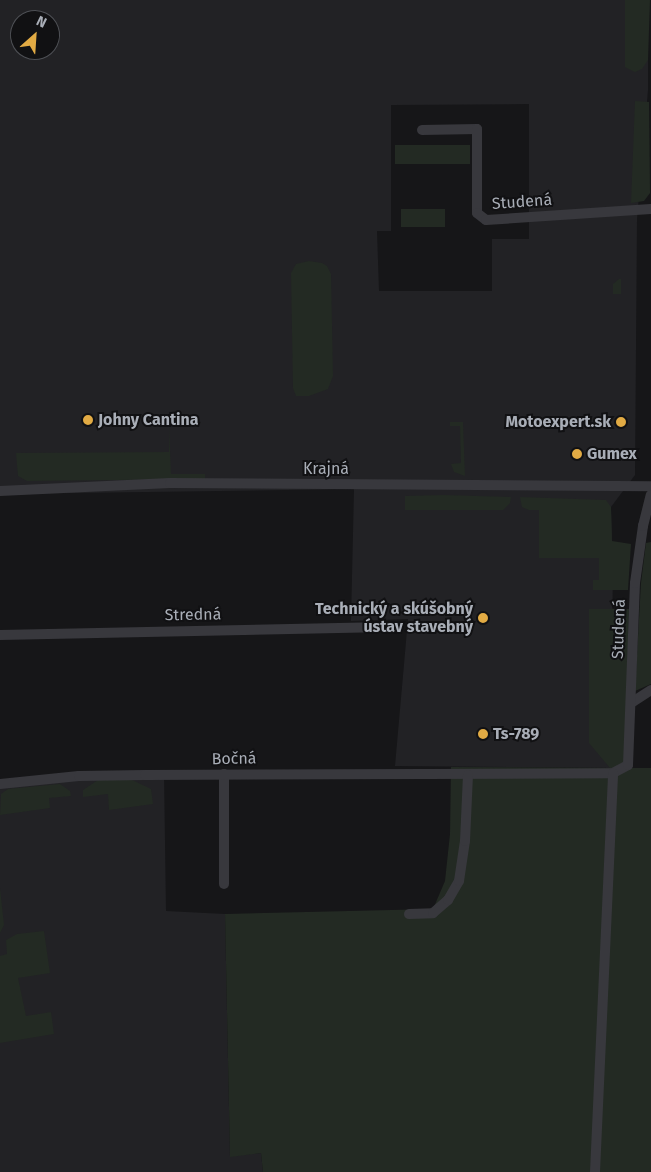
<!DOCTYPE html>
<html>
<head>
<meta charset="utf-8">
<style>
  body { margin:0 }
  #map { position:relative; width:651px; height:1172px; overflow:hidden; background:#161618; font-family:"Fira Sans",sans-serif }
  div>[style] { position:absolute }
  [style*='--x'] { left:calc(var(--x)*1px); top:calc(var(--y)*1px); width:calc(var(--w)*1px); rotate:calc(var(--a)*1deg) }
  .built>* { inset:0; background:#222225 }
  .green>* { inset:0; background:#232a23; transform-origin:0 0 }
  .minor>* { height:10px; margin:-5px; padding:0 5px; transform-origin:5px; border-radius:5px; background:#38383d }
  .dots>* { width:14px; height:14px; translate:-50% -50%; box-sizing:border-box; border:2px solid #111113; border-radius:50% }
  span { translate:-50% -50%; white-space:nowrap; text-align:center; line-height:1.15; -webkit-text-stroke:4px #111113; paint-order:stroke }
  .street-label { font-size:16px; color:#a9aeb7 }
  .poi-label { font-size:16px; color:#a9aeb7; font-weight:700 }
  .left { translate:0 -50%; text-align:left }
  .right { translate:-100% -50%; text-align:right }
  .north { position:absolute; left:10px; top:10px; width:50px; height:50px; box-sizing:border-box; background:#111113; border:1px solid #4e5055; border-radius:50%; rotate:26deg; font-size:14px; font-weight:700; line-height:20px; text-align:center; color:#a9aeb7 }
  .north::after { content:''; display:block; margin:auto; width:18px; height:22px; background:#e2ab44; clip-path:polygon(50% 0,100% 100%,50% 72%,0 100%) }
</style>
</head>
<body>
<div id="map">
  <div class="built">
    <i style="clip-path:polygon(evenodd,0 0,648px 0,648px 90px,637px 219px,635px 475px,611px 507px,613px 570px,610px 768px,395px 766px,408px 619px,351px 621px,354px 489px,0 494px,0 0,20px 20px,50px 20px,50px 50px,20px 50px,20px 20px,0 0,529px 104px,529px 239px,492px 239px,492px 291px,379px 291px,377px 231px,391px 231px,391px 105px,529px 104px)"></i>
    <i style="clip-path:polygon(164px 773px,166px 911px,225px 914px,230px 1156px,261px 1153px,263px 1172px,0 1172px,0 783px)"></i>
  </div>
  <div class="green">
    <i style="clip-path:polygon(625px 0,650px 0,648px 60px,642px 69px,635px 72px,625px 67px)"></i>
    <i style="clip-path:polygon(635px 101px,649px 102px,650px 193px,644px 201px,631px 203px)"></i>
    <i style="left:395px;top:145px;width:75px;height:19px"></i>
    <i style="left:401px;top:209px;width:44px;height:18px"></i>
    <i style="clip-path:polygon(309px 261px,322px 263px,327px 266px,331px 274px,333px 376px,328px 389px,309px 396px,296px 396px,293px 388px,291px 273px,296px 264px)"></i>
    <i style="clip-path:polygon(619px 279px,621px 279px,621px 294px,613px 294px,613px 284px)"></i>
    <i style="clip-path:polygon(450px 422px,463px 422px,465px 476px,454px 472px,451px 464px,461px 463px,460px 426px,450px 426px)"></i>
    <i style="clip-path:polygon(169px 427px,171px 474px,205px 474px,205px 479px,27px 481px,18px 476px,16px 453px,169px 452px)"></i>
    <i style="clip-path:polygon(444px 495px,511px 497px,510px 503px,503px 510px,405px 510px,405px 496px)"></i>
    <i style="clip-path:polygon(520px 497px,606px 500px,611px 507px,612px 541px,631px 544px,628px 590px,593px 590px,593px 580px,599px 580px,599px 558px,539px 558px,539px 510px,529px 510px,522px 507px)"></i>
    <i style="clip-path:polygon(651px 542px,651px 684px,635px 691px,641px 583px,646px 543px)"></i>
    <i style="clip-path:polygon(589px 609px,629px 609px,625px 763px,616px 768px,651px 768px,651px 1172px,263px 1172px,261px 1153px,230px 1157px,225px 914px,433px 909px,445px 881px,450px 834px,451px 767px,610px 768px,589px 743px)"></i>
    <i style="clip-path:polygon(130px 779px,151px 789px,153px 804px,109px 810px,108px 794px,83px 797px,83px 790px,98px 780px)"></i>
    <i style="clip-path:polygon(60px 784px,70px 791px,71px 796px,49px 798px,50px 808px,0 815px,1px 794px,8px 789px)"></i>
    <i style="clip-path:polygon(0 888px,4px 925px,0 933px)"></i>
    <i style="clip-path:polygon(44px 931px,50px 973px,18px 978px,26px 1016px,51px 1012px,54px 1034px,0 1043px,0 956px,7px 954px,6px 940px,17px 934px)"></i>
  </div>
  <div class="minor">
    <i style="--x:422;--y:130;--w:55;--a:-1"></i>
    <i style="--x:477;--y:129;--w:84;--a:90"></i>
    <i style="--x:477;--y:213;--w:11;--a:38"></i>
    <i style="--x:486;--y:220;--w:165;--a:-3.8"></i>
    <i style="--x:0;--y:491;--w:170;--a:-2.7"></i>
    <i style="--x:170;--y:483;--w:481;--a:0.4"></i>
    <i style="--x:0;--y:635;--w:387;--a:-1.2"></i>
    <i style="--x:631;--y:703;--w:24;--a:-33"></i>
    <i style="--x:224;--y:774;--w:110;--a:90"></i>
    <i style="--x:0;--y:784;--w:79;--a:-5.8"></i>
    <i style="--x:79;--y:776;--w:66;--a:-0.9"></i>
    <i style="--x:145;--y:775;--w:468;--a:-0.2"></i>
    <i style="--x:613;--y:773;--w:17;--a:-28"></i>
    <i style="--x:628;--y:765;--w:182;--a:-87.8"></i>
    <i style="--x:635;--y:583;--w:58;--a:-82"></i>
    <i style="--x:643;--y:526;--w:32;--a:-76"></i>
    <i style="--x:409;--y:914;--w:24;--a:-2"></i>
    <i style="--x:433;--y:913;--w:20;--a:-41"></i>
    <i style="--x:448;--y:900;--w:22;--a:-60"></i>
    <i style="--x:459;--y:881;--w:40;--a:-81.5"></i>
    <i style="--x:465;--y:841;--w:66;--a:-87.4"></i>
    <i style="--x:595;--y:1172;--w:399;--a:-87.4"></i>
  </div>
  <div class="dots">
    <i style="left:88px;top:420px;background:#e2ab44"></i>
    <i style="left:621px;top:422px;background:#e2ab44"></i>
    <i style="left:577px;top:454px;background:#e2ab44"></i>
    <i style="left:483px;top:618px;background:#e2ab44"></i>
    <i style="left:483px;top:734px;background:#e2ab44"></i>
  </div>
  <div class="street-label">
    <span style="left:522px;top:202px;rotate:-4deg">Studená</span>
    <span style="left:326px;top:469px">Krajná</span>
    <span style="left:193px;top:615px;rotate:-1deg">Stredná</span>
    <span style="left:619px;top:629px;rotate:-88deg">Studená</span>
    <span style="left:234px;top:759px;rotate:-1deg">Bočná</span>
  </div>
  <div class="poi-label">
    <span class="left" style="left:98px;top:420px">Johny Cantina</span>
    <span class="right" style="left:611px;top:422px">Motoexpert.sk</span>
    <span class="left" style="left:587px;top:454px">Gumex</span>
    <span class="right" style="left:473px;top:618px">Technický a skúšobný<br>ústav stavebný</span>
    <span class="left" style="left:493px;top:734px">Ts-789</span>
  </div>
  <div class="north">N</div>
</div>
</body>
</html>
